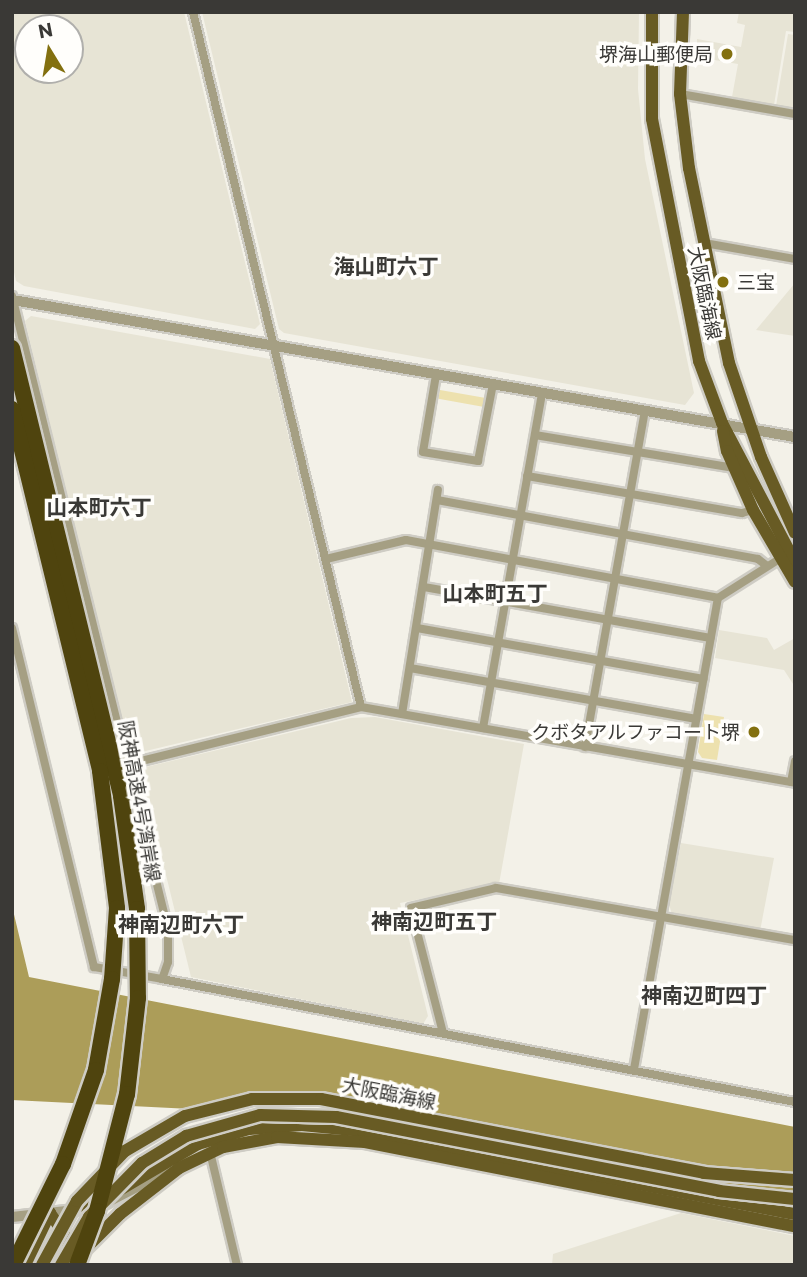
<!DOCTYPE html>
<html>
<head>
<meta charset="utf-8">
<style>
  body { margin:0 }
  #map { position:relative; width:807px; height:1277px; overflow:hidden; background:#f3f1e8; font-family:Commissioner,"Noto Sans JP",sans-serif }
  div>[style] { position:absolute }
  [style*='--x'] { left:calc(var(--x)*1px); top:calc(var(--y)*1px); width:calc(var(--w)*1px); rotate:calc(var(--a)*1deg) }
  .built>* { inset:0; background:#e7e4d5 }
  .green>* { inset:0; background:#ede1ae; transform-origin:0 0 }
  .water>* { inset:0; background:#ac9d59 }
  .roads { filter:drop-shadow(2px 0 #ceccc4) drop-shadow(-2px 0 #ceccc4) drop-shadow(0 2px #ceccc4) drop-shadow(0 -2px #ceccc4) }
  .minor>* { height:8px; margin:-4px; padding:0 4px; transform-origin:4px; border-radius:4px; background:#a59f83 }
  .tertiary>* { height:10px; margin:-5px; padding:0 5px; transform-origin:5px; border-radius:5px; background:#a59f83 }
  .primary>* { height:12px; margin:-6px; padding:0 6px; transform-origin:6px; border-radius:6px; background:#685b24 }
  .bridges { filter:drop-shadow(2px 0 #ceccc4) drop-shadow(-2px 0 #ceccc4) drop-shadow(0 2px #ceccc4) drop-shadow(0 -2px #ceccc4) }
  .primary-bridge>* { height:12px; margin:-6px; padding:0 6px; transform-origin:6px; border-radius:6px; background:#685b24 }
  .motorway-bridge>* { height:16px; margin:-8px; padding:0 8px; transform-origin:8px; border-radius:8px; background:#4f440e }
  .dots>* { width:19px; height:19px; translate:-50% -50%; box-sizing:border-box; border:4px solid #fffefb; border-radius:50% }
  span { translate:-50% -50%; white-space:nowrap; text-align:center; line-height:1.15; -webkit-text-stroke:7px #fffefb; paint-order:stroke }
  .poi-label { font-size:19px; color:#3a3936 }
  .right { translate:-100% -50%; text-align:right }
  .left { translate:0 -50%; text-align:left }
  .street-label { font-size:19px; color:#3a3936 }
  .neighbourhood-label { font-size:21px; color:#3a3936; font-weight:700 }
  .frame { position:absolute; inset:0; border:14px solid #3a3936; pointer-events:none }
  .north { position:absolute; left:14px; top:14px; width:70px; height:70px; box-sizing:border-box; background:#fffefb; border:2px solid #b0afac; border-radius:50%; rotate:349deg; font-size:19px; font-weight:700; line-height:28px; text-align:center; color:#3a3936 }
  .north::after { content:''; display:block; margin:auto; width:24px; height:32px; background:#83700f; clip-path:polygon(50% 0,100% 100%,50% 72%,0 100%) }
</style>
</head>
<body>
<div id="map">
  <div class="built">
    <i style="clip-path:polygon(evenodd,12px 12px,184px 12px,260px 324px,255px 329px,24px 286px,16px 281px,12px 263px,12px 12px,28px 28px,70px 28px,70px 70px,28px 70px,28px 28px)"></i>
    <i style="clip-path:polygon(202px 12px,639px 12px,638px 89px,645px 159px,694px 393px,685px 405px,284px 333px,279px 329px)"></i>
    <i style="clip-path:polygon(739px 12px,795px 12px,795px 32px,786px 31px,774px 105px,732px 97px,738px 64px,697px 57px,697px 39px,741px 47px,745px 25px,737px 23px)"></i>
    <i style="clip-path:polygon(788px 34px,795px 35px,795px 109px,776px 106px)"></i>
    <i style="clip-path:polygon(795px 283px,795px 336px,756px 330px)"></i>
    <i style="clip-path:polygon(31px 316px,270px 359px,352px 702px,133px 754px,128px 750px,25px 321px)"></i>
    <i style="clip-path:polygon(719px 630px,767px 638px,774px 650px,795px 638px,795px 687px,784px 670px,715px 658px)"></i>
    <i style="clip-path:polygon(375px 717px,524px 744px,499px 884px,400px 903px,428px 1016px,423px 1024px,191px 977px,141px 773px,146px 767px,351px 718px)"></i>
    <i style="clip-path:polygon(681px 843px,774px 858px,760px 931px,672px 915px,669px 904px)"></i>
    <i style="clip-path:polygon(681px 1213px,795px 1236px,795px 1265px,552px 1265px,553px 1254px)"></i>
  </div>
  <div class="green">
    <i style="left:440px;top:390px;width:45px;height:9px;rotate:10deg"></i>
    <i style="clip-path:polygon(704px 714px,724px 717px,717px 760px,702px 758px,698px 752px)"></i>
  </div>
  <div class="water">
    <i style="clip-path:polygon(12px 906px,29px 977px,795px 1127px,795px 1201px,309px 1104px,283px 1102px,211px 1110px,12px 1100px)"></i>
  </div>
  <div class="roads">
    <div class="minor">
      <i style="--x:193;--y:12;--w:715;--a:76.41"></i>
      <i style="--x:680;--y:94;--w:117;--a:9.9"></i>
      <i style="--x:704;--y:243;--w:92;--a:10"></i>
      <i style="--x:12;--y:296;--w:652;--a:76.16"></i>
      <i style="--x:168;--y:929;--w:33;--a:90"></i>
      <i style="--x:168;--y:962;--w:18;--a:109"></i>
      <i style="--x:162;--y:979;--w:645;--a:11"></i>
      <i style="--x:436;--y:375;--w:78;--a:99.6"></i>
      <i style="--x:423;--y:452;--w:56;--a:9.3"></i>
      <i style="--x:478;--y:461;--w:78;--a:-79"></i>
      <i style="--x:535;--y:435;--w:202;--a:9.4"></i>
      <i style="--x:527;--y:476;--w:218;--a:9.8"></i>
      <i style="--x:742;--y:513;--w:11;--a:-15"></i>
      <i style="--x:437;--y:500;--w:326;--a:10.4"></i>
      <i style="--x:758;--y:559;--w:11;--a:38"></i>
      <i style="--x:326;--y:559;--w:82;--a:-13.4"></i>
      <i style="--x:406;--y:540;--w:317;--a:10.5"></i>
      <i style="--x:424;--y:587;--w:291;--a:10.1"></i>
      <i style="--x:12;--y:628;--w:349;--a:76.4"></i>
      <i style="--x:94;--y:967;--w:69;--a:10"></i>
      <i style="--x:417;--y:628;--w:291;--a:10.1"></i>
      <i style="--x:410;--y:668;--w:291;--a:10.1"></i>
      <i style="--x:402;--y:714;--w:227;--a:-80.9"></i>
      <i style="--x:483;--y:728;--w:339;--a:-80"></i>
      <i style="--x:585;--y:747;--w:342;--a:-79.9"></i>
      <i style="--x:129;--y:764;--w:239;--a:-13.8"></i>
      <i style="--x:361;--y:707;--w:441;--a:9.9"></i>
      <i style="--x:791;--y:782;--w:21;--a:-79"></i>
      <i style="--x:443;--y:1033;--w:129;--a:-104.4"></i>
      <i style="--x:411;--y:908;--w:87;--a:-13.2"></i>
      <i style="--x:496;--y:888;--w:303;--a:9.9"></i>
      <i style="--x:634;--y:1069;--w:478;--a:-79.9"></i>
      <i style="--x:718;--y:598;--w:75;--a:-32.4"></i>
      <i style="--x:210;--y:1152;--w:116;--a:76.6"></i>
    </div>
    <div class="tertiary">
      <i style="--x:13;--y:300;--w:794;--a:9.94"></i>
      <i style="--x:98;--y:1207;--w:79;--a:-27.2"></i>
      <i style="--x:12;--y:1217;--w:64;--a:-6.2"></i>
    </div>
    <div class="primary">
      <i style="--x:652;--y:12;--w:107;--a:90"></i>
      <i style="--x:652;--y:119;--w:247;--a:79"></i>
      <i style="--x:699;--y:361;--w:66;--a:69.6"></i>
      <i style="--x:722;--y:423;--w:157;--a:62.3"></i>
      <i style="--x:683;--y:12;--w:82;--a:92.1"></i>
      <i style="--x:680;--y:94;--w:75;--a:83.1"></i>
      <i style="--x:689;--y:168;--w:199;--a:78.4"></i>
      <i style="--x:729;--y:363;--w:99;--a:71.2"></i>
      <i style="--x:761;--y:457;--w:83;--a:65.9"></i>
      <i style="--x:723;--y:431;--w:20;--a:79"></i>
      <i style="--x:727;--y:451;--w:64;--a:66.2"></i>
      <i style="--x:753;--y:510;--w:83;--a:59.7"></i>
      <i style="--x:87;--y:1209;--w:129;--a:-30.4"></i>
      <i style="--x:198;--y:1144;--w:53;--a:-16.4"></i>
      <i style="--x:249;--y:1129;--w:53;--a:-4.3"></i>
      <i style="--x:302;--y:1125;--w:61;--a:5.6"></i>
      <i style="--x:363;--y:1131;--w:440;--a:10.9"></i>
      <i style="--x:84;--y:1250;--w:51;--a:-45"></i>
      <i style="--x:120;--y:1214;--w:75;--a:-37.9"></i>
      <i style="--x:179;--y:1168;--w:49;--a:-25.5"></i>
      <i style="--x:223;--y:1147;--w:55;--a:-10.5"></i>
      <i style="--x:277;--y:1137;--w:88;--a:3.3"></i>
      <i style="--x:365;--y:1142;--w:438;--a:11.1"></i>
      <i style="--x:25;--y:1265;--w:58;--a:-64.3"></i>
      <i style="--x:50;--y:1213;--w:32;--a:56"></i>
      <i style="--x:68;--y:1240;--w:25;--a:88"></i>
    </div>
  </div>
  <div class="bridges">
    <div class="primary-bridge">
      <i style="--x:42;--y:1265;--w:73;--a:-61.3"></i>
      <i style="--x:77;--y:1201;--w:69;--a:-46.2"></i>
      <i style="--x:125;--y:1151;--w:69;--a:-30.3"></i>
      <i style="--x:185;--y:1116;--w:69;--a:-14.2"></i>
      <i style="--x:252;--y:1099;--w:69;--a:0"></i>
      <i style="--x:321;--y:1099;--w:390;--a:10.9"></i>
      <i style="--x:704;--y:1173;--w:91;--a:4.4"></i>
      <i style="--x:61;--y:1265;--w:56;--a:-59.7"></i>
      <i style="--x:89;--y:1217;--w:76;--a:-45.5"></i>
      <i style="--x:142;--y:1163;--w:52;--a:-31.5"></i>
      <i style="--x:186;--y:1136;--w:77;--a:-15.8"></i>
      <i style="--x:260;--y:1115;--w:76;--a:1.5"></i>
      <i style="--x:336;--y:1117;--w:390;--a:10.9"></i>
      <i style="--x:719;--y:1191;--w:76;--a:6"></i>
    </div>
    <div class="motorway-bridge">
      <i style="--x:12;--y:348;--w:461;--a:76.3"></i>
      <i style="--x:121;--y:796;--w:114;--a:81.9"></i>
      <i style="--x:137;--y:909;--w:89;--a:89.4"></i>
      <i style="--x:138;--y:998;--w:97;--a:96.5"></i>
      <i style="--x:127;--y:1094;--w:121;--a:104.4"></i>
      <i style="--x:97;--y:1211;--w:58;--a:110.3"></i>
      <i style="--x:12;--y:409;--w:373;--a:76.3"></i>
      <i style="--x:100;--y:771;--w:138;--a:82.9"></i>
      <i style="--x:117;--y:908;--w:71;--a:94"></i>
      <i style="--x:112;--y:979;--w:92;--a:100"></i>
      <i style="--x:96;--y:1070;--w:100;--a:109.3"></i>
      <i style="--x:63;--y:1164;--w:113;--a:116.3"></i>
    </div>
  </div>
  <div class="dots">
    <i style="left:727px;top:54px;background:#83700f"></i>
    <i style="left:723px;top:282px;background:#83700f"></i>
    <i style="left:754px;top:732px;background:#83700f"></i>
  </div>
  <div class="poi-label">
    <span class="right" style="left:713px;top:54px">堺海山郵便局</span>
    <span class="left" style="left:737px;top:282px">三宝</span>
    <span class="right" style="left:740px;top:732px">クボタアルファコート堺</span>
  </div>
  <div class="street-label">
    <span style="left:705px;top:293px;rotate:78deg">大阪臨海線</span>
    <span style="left:140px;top:801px;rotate:80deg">阪神高速4号湾岸線</span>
    <span style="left:389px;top:1093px;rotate:11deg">大阪臨海線</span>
  </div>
  <div class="neighbourhood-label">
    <span style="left:386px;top:266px">海山町六丁</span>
    <span style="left:99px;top:507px">山本町六丁</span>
    <span style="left:495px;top:593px">山本町五丁</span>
    <span style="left:434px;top:921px">神南辺町五丁</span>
    <span style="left:181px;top:924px">神南辺町六丁</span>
    <span style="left:704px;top:995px">神南辺町四丁</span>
  </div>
  <div class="frame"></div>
  <div class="north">N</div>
</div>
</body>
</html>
